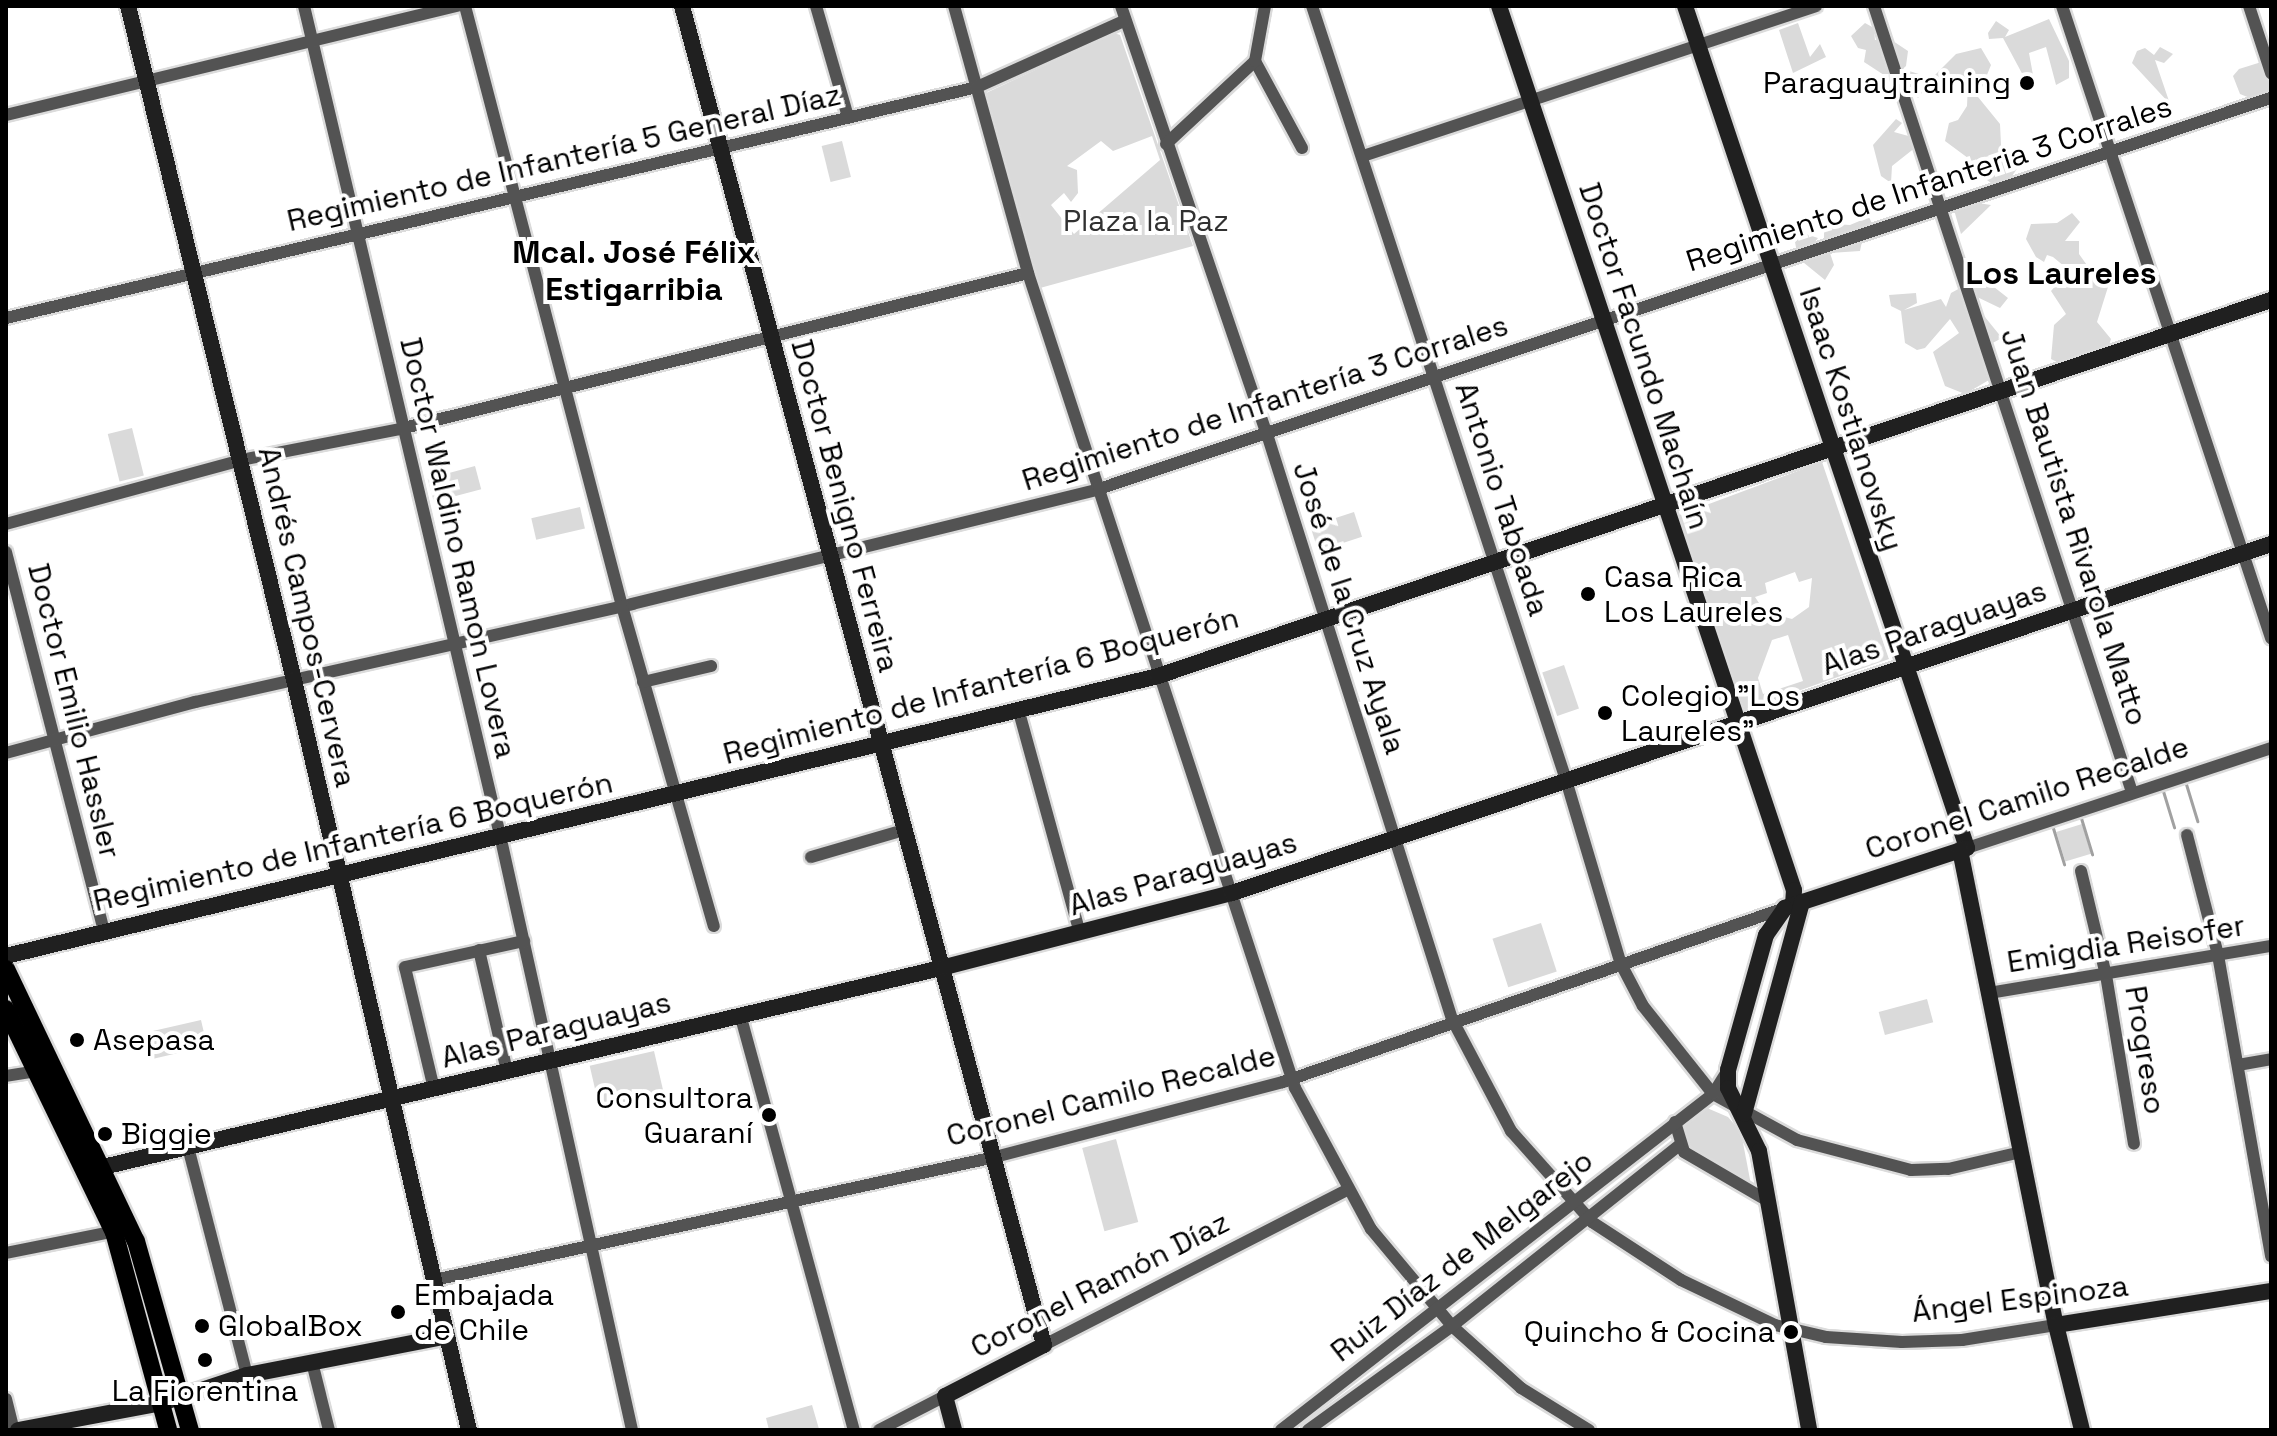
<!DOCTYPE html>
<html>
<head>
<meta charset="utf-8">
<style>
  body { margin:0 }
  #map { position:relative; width:2277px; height:1436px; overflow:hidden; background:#fff; font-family:"Space Grotesk",sans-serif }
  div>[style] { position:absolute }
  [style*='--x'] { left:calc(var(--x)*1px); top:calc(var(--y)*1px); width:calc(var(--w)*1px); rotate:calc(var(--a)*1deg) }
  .green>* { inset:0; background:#dadada; transform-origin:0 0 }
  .stream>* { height:3px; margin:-1.5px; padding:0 1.5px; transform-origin:1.5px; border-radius:1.5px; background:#a1a1a1 }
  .roads { filter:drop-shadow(2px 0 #dbdbdb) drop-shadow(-2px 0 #dbdbdb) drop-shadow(0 2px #dbdbdb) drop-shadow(0 -2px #dbdbdb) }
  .street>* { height:12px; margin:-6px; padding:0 6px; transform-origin:6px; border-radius:6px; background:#535353 }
  .secondary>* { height:16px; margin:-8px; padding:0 8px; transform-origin:8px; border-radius:8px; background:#202020 }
  .primary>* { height:18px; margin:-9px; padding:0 9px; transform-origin:9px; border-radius:9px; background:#000 }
  .dots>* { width:22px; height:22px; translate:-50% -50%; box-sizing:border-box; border:4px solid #fff; border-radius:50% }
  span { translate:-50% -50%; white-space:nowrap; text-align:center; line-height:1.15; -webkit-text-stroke:8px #fff; paint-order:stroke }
  .poi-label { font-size:30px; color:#000 }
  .right { translate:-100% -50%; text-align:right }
  .left { translate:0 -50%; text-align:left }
  .street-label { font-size:30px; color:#000 }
  .park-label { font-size:30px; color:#313131 }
  .neighbourhood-label { font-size:32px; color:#000; font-weight:700 }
  .frame { position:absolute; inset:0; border:8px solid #000; pointer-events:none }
</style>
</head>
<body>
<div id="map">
  <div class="green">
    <i style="clip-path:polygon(2049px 19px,2069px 61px,2069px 78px,2056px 85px,2046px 47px,2029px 53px,2033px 75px,2025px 79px,2003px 38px,1989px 39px,1988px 33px,1996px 21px,2009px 30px,2005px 37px)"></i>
    <i style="clip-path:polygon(1798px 23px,1810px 57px,1820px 44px,1826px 57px,1793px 73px,1779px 30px)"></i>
    <i style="clip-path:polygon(1865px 23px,1874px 28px,1875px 40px,1887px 37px,1908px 51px,1906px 66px,1897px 74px,1887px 77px,1864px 62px,1866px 50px,1858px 48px,1851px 36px)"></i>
    <i style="clip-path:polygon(evenodd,1114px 33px,1120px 35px,1193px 246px,1040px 288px,986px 93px,1114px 33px,1152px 136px,1160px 160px,1074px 234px,1051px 205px,1064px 193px,1071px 202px,1078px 193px,1077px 170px,1067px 166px,1101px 141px,1113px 151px,1152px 136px)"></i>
    <i style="clip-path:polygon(2160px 47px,2173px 54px,2164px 63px,2155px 60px,2170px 104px,2132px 63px,2137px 51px,2145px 48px,2154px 55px)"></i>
    <i style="clip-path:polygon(1981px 48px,1991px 65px,1978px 97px,2000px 124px,2001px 145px,2017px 169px,2001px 191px,1987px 180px,1989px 156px,1972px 161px,1945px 141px,1949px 123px,1958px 120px,1967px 106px,1968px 84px,1959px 82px,1939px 93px,1931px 80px,1918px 98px,1904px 79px,1909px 71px,1932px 78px,1956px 54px)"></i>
    <i style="clip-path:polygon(2271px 59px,2271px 91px,2260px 102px,2240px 94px,2233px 76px,2239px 69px)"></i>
    <i style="clip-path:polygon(1896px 119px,1902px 123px,1894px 132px,1912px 137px,1916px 147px,1892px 166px,1891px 183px,1881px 176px,1873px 145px)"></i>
    <i style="left:842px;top:141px;width:37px;height:21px;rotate:76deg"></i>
    <i style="clip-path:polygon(1978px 203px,1991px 205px,1961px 234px,1954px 210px)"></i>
    <i style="clip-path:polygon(2072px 213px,2080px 222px,2065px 241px,2079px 241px,2079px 254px,2089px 268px,2076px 276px,2053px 257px,2047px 255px,2044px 262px,2036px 257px,2026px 239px,2031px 224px,2057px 223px)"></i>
    <i style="clip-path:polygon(1869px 217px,1874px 228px,1864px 232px,1860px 251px,1830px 253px,1834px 265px,1825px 280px,1798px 258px,1795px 242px,1803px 233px,1818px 238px,1811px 247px,1824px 245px,1824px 231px,1834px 224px,1850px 225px)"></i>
    <i style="clip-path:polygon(2065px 275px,2079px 281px,2096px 275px,2108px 287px,2097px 322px,2111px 339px,2108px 348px,2067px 367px,2051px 359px,2054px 325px,2066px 314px,2051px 291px)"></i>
    <i style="clip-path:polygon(1980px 276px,2008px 298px,2000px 308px,1975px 296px,1976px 306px,2002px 338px,1985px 347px,1989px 380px,1965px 394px,1945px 386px,1933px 352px,1959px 333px,1950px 319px,1925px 348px,1917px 350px,1905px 343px,1901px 311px,1891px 306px,1889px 295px,1916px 293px,1917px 303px,1904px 310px,1941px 299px,1946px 307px,1951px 293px,1962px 287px,1971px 291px)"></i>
    <i style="left:132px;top:428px;width:49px;height:25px;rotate:76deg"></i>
    <i style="clip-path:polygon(evenodd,1822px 462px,1889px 659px,1744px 710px,1674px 517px,1822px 462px,1795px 572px,1799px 582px,1812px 578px,1809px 607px,1792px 619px,1765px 612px,1755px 597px,1767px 593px,1765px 583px,1795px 572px,1822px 462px,1788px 635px,1803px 681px,1763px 694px,1758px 678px,1772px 640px,1788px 635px)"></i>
    <i style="left:475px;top:466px;width:24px;height:49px;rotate:75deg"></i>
    <i style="left:580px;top:507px;width:22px;height:50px;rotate:77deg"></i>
    <i style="left:1354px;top:512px;width:26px;height:46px;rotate:72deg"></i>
    <i style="left:1564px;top:665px;width:46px;height:23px;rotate:71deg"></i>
    <i style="left:2082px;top:824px;width:31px;height:27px;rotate:73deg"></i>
    <i style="left:1541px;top:923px;width:51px;height:51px;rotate:72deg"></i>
    <i style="left:1927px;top:999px;width:24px;height:50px;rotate:75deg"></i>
    <i style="left:201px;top:1020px;width:27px;height:55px;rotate:77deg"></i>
    <i style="left:654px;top:1051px;width:44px;height:66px;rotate:77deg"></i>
    <i style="clip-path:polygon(1707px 1108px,1728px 1117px,1741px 1132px,1751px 1185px,1686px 1147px,1681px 1123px)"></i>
    <i style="left:1116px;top:1139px;width:86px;height:35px;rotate:75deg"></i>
    <i style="clip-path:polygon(812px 1405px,819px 1429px,769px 1430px,766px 1418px)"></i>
  </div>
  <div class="stream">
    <i style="--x:2186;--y:784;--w:39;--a:73"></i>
    <i style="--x:2163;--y:791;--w:38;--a:73"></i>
    <i style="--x:2081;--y:818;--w:38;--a:73"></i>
    <i style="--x:2053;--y:828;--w:38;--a:73"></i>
  </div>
  <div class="roads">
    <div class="street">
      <i style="--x:304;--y:6;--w:852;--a:76.7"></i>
      <i style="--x:500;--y:835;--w:609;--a:77.49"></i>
      <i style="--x:465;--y:6;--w:620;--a:75.34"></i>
      <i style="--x:622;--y:606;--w:333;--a:74"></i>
      <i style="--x:816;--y:6;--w:116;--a:73.9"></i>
      <i style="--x:954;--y:6;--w:277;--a:74.5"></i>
      <i style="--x:1028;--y:273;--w:858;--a:71.86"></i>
      <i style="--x:1295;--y:1088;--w:160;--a:61.7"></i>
      <i style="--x:1371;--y:1229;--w:126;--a:50.1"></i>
      <i style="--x:1452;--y:1326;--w:93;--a:41.9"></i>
      <i style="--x:1521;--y:1388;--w:80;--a:31.7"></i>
      <i style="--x:1121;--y:6;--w:449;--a:71.2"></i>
      <i style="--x:1266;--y:431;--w:617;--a:72.45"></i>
      <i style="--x:1452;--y:1019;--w:127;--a:62.2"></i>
      <i style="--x:1511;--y:1131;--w:122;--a:48.3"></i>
      <i style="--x:1592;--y:1222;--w:106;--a:33.1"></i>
      <i style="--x:1681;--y:1280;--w:104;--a:25.6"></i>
      <i style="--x:1775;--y:1325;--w:52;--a:13.2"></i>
      <i style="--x:1826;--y:1337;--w:76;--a:3.8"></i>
      <i style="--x:1902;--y:1342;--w:60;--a:-1.9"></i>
      <i style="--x:1962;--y:1340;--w:95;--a:-9.1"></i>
      <i style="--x:1312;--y:6;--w:815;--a:71.83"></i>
      <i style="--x:1566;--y:780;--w:192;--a:73.4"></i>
      <i style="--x:1621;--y:964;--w:47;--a:62.4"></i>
      <i style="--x:1643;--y:1006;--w:112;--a:51.5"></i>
      <i style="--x:1713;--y:1094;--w:96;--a:28.7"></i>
      <i style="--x:1797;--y:1140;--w:118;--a:14.7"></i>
      <i style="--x:1911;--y:1170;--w:37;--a:-2"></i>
      <i style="--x:1948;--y:1169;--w:75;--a:-13.1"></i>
      <i style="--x:1874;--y:6;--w:827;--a:71.83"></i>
      <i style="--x:2062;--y:6;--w:666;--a:71.7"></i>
      <i style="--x:2249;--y:6;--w:71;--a:71.8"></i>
      <i style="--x:1255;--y:61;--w:99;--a:61.6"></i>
      <i style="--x:6;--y:115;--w:465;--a:-13.6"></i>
      <i style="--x:1166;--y:144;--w:122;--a:-43"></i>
      <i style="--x:1255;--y:61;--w:56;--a:-79.7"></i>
      <i style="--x:1363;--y:156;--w:477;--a:-18.3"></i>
      <i style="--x:6;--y:318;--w:998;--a:-13.38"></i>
      <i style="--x:977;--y:87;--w:161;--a:-24.2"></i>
      <i style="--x:6;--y:524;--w:244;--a:-15.2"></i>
      <i style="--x:241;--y:460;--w:162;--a:-11"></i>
      <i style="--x:400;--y:429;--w:647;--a:-13.95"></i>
      <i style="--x:6;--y:552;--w:390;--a:75.5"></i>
      <i style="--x:643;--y:682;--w:70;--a:-13.2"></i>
      <i style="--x:1019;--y:712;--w:229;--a:74.6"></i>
      <i style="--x:6;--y:753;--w:196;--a:-15.1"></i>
      <i style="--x:195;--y:702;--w:448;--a:-12.6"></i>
      <i style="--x:632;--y:604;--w:481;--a:-13.8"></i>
      <i style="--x:1099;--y:489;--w:1236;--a:-18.45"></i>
      <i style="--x:2187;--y:835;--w:124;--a:75.5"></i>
      <i style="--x:2218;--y:955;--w:306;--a:80"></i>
      <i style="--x:1967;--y:848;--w:320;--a:-18.2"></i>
      <i style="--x:811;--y:857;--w:97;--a:-16.2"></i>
      <i style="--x:2081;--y:871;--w:107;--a:76.5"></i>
      <i style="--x:2106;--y:975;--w:171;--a:80.6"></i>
      <i style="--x:479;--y:950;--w:124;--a:77"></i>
      <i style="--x:1989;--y:993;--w:286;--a:-9.5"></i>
      <i style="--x:740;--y:1014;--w:431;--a:74.7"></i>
      <i style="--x:2238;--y:1065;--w:34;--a:-10"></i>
      <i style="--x:6;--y:1076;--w:36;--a:-9"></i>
      <i style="--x:434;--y:1089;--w:125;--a:-103.4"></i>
      <i style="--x:405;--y:967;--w:122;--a:-12.3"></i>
      <i style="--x:1675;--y:1122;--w:31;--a:73"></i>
      <i style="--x:1684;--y:1152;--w:97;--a:30.3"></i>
      <i style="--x:188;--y:1147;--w:236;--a:75.5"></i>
      <i style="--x:6;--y:1253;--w:117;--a:-11.3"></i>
      <i style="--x:434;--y:1280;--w:574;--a:-12.37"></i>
      <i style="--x:995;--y:1157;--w:298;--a:-14.6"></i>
      <i style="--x:1283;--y:1082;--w:531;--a:-19.12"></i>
      <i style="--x:1044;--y:1345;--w:340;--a:-27.1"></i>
      <i style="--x:312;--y:1362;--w:70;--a:76"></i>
      <i style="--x:6;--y:1399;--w:32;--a:76"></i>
      <i style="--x:879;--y:1430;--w:74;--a:-27.3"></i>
      <i style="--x:1281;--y:1430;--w:547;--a:-37.87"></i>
      <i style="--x:1713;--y:1094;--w:28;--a:-58"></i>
      <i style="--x:1308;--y:1430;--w:178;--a:-35.8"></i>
      <i style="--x:1452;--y:1326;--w:289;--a:-38.5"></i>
    </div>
    <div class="secondary">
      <i style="--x:128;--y:6;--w:694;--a:76.16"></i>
      <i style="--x:294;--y:680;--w:770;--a:76.87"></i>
      <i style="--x:682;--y:6;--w:1387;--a:74.87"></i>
      <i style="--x:1044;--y:1345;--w:111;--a:152.7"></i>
      <i style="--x:945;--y:1396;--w:35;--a:75"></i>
      <i style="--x:1499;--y:6;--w:932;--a:71.55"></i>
      <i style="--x:1794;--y:890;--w:15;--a:94"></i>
      <i style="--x:1685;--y:6;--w:888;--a:71.48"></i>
      <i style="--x:1967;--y:848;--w:192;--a:161.8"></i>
      <i style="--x:1785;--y:908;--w:33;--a:125"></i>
      <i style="--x:1766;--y:935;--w:140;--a:105.7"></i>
      <i style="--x:1728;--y:1070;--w:18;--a:90"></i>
      <i style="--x:1728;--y:1088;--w:70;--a:63.8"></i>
      <i style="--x:1759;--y:1151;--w:283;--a:79.8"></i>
      <i style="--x:1960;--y:850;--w:485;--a:78.6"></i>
      <i style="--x:2056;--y:1325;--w:108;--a:76.1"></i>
      <i style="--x:6;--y:956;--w:1186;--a:-13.66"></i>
      <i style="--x:1158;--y:676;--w:1175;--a:-18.67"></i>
      <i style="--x:1744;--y:1114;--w:220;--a:-74.7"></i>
      <i style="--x:103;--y:1167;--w:865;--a:-13.36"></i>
      <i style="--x:945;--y:967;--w:296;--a:-14.5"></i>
      <i style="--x:1232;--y:893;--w:1096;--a:-18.57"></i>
      <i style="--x:2056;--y:1325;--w:218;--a:-9"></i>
      <i style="--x:18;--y:1430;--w:147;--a:-10.6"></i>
      <i style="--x:162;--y:1403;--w:89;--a:-18.2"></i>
      <i style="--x:247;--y:1375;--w:204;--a:-11"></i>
    </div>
    <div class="primary">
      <i style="--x:6;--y:969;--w:301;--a:64.5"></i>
      <i style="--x:136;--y:1241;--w:197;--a:74.1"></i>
      <i style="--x:6;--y:1009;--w:248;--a:64.2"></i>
      <i style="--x:114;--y:1232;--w:205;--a:74.7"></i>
    </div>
  </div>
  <div class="dots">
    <i style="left:2027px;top:83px;background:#000"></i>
    <i style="left:1588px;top:594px;background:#000"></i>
    <i style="left:1605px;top:713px;background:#000"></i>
    <i style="left:77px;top:1040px;background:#000"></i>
    <i style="left:769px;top:1115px;background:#000"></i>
    <i style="left:105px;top:1134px;background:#000"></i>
    <i style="left:398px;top:1312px;background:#000"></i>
    <i style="left:202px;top:1326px;background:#000"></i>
    <i style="left:1791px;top:1332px;background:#000"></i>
    <i style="left:205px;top:1360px;background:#000"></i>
  </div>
  <div class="poi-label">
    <span class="right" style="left:2011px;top:83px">Paraguaytraining</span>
    <span class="left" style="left:1604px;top:594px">Casa Rica<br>Los Laureles</span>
    <span class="left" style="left:1621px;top:713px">Colegio "Los<br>Laureles"</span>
    <span class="left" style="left:93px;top:1040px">Asepasa</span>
    <span class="right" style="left:753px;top:1115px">Consultora<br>Guaraní</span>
    <span class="left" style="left:121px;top:1134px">Biggie</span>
    <span class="left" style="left:414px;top:1312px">Embajada<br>de Chile</span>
    <span class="left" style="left:218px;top:1326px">GlobalBox</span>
    <span class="right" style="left:1775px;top:1332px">Quincho &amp; Cocina</span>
    <span style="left:205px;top:1391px">La Fiorentina</span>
  </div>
  <div class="street-label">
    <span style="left:564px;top:158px;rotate:-13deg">Regimiento de Infantería 5 General Díaz</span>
    <span style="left:1929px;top:184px;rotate:-18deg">Regimiento de Infanteria 3 Corrales</span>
    <span style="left:1644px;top:356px;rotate:72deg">Doctor Facundo Machaín</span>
    <span style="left:1265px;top:403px;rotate:-18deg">Regimiento de Infantería 3 Corrales</span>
    <span style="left:1851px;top:419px;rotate:72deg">Isaac Kostianovsky</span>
    <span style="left:1502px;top:499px;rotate:72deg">Antonio Taboada</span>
    <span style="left:845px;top:506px;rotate:75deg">Doctor Benigno Ferreira</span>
    <span style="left:2074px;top:527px;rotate:72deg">Juan Bautista Rivarola Matto</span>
    <span style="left:458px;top:548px;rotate:77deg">Doctor Waldino Ramon Lovera</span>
    <span style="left:1349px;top:608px;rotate:72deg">José de la Cruz Ayala</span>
    <span style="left:307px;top:617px;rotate:77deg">Andrés Campos-Cervera</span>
    <span style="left:1934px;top:628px;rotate:-19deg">Alas Paraguayas</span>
    <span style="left:981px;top:686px;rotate:-15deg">Regimiento de Infantería 6 Boquerón</span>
    <span style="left:74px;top:711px;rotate:76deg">Doctor Emilio Hassler</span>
    <span style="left:2027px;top:798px;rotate:-18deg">Coronel Camilo Recalde</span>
    <span style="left:353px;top:842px;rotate:-13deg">Regimiento de Infantería 6 Boquerón</span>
    <span style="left:1183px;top:874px;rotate:-16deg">Alas Paraguayas</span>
    <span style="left:2126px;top:944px;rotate:-9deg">Emigdia Reisofer</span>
    <span style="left:556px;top:1030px;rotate:-14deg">Alas Paraguayas</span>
    <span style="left:2145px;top:1050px;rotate:81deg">Progreso</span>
    <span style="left:1111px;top:1096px;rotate:-14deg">Coronel Camilo Recalde</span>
    <span style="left:1462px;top:1256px;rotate:-38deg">Ruiz Díaz de Melgarejo</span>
    <span style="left:1100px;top:1285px;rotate:-27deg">Coronel Ramón Díaz</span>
    <span style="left:2020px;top:1299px;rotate:-7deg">Ángel Espinoza</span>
  </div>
  <div class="park-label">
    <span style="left:1146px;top:221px">Plaza la Paz</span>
  </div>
  <div class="neighbourhood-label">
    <span style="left:634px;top:271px">Mcal. José Félix<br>Estigarribia</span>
    <span style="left:2061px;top:273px">Los Laureles</span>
  </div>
  <div class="frame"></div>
</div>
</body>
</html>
